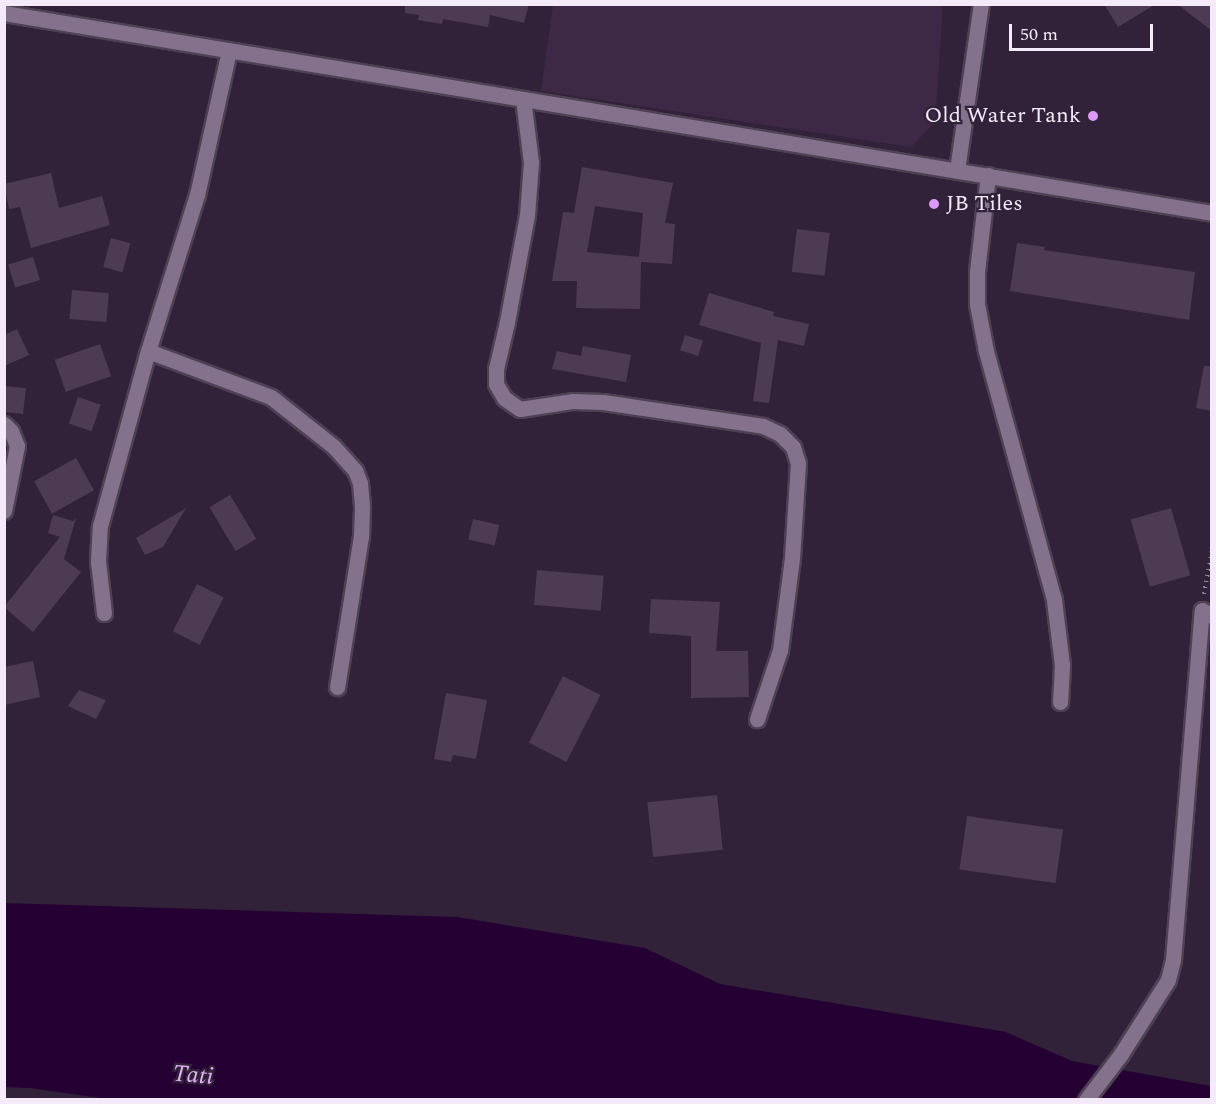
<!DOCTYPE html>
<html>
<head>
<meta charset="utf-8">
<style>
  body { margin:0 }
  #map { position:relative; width:1216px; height:1104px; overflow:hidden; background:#322239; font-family:Spectral,serif }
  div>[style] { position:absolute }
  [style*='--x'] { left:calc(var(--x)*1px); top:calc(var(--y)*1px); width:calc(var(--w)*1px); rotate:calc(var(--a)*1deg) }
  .built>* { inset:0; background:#3d2945 }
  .water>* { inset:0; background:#250032 }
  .building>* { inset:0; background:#4c3b53; transform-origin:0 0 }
  .path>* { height:4px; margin-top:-2px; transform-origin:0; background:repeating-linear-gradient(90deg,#95889b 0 1.5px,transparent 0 6px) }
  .roads { filter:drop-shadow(2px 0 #4e4154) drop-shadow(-2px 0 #4e4154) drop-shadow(0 2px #4e4154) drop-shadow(0 -2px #4e4154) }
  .minor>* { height:15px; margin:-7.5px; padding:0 7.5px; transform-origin:7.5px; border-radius:7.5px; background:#84728d }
  .dots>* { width:16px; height:16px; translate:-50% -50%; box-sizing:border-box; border:3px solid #322239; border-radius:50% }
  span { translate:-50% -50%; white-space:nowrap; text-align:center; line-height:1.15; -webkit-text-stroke:4.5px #322239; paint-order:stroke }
  .poi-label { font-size:22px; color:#f4eaf9 }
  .right { translate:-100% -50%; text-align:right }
  .left { translate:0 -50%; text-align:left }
  .water-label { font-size:24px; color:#e0b2f4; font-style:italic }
  .frame { position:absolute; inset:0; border:6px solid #f4eaf9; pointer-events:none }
  .scale { position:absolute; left:1009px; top:24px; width:144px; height:27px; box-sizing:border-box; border:3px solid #f4eaf9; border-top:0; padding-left:8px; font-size:18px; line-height:21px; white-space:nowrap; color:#f4eaf9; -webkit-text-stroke:4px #322239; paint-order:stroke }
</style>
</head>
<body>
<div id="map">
  <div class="built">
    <i style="clip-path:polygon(553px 5px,943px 5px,935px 122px,911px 147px,541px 91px)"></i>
  </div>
  <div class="water">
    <i style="clip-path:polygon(5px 903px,457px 917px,645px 948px,720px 984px,1006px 1032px,1072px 1061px,1211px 1086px,1212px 1099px,114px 1100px,30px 1088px,5px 1087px)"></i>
  </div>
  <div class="building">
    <i style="clip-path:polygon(405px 4px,529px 4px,524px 23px,490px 15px,488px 27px,443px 19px,442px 24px,418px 20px,419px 15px,405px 13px)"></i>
    <i style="clip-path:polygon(1104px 4px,1156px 4px,1118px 27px)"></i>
    <i style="clip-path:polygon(1177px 4px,1212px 4px,1212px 31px)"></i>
    <i style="clip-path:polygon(evenodd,582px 167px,673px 183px,665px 223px,675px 224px,672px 264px,641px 262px,640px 309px,576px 308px,577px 281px,552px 281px,563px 212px,574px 213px,582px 167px,595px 206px,643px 213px,639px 257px,587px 252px,595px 206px)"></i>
    <i style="clip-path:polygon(51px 173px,59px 208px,102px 196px,110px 225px,31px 248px,20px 207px,9px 209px,4px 184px)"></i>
    <i style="left:797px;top:229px;width:33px;height:43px;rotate:7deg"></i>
    <i style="left:111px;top:238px;width:20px;height:30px;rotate:15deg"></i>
    <i style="clip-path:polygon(1017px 243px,1045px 247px,1044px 250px,1195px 272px,1189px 320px,1010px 291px)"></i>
    <i style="left:33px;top:257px;width:24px;height:26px;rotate:73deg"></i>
    <i style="left:72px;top:290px;width:37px;height:29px;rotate:5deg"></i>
    <i style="clip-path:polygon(709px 293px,774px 312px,773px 316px,809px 324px,804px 346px,778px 340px,769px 403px,753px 401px,761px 343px,699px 325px)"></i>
    <i style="clip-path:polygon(17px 329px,29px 355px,4px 366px,4px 335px)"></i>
    <i style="left:685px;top:335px;width:19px;height:16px;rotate:18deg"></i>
    <i style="left:100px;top:344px;width:34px;height:48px;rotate:71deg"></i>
    <i style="clip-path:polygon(583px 346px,631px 355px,626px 382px,552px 369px,557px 351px,581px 356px)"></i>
    <i style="clip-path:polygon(1204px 366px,1212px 366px,1212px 411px,1196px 408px)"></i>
    <i style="clip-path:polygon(4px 386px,26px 388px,23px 414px,4px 412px)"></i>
    <i style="left:78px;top:397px;width:24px;height:28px;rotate:19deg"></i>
    <i style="left:76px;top:458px;width:37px;height:48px;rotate:61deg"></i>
    <i style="left:230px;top:495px;width:51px;height:24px;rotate:59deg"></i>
    <i style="clip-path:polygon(186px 508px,163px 547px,145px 555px,136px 538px)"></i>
    <i style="left:1171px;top:508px;width:70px;height:42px;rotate:74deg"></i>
    <i style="clip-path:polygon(53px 515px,73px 521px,76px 518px,64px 559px,81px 572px,33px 632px,4px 607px,60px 537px,48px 533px)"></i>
    <i style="left:473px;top:519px;width:27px;height:21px;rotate:13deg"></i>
    <i style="left:537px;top:570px;width:67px;height:35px;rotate:5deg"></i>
    <i style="left:197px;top:584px;width:30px;height:53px;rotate:27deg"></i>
    <i style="clip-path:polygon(651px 599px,720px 602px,716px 651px,748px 651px,749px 697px,691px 698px,691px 636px,649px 633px)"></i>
    <i style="clip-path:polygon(33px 661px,40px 697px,4px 705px,4px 667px)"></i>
    <i style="left:563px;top:676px;width:42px;height:75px;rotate:27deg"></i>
    <i style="clip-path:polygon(79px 690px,106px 700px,96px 719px,68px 706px)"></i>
    <i style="clip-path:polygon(446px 693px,487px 700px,476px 759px,453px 755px,451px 762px,434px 759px)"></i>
    <i style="left:717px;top:795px;width:55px;height:70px;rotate:84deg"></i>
    <i style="left:967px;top:816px;width:97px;height:54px;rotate:8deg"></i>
  </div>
  <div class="path">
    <i style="--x:1204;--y:594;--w:45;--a:-79.7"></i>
  </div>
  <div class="roads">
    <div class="minor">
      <i style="--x:4;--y:13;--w:1224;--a:9.4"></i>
      <i style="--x:523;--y:99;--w:64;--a:82.8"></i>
      <i style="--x:531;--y:162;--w:53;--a:94.3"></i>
      <i style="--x:527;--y:215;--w:109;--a:100.6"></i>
      <i style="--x:507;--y:322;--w:48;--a:103.2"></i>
      <i style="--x:496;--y:369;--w:15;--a:90"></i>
      <i style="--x:496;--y:384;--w:16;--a:60"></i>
      <i style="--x:504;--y:398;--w:19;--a:35"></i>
      <i style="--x:520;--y:409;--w:54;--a:-8.6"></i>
      <i style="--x:573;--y:401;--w:30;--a:2"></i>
      <i style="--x:603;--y:402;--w:162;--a:8.5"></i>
      <i style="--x:763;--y:426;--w:19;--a:25"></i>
      <i style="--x:780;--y:434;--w:18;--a:45"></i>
      <i style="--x:793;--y:447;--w:17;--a:73"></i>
      <i style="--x:798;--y:463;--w:95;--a:93.6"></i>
      <i style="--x:792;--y:558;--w:93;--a:97.4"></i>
      <i style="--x:780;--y:650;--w:73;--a:108.4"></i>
      <i style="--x:957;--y:170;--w:168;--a:-81.8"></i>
      <i style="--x:988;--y:175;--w:98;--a:96.5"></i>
      <i style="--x:977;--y:272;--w:32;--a:90"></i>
      <i style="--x:977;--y:304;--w:48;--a:79.2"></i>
      <i style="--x:986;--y:351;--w:258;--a:74.7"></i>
      <i style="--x:1054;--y:600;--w:65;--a:83"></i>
      <i style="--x:1062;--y:665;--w:37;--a:93"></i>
      <i style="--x:148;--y:351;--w:131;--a:20.5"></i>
      <i style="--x:271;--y:397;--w:80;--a:38.4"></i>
      <i style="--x:334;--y:447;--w:31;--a:48"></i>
      <i style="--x:355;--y:470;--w:14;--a:69"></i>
      <i style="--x:360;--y:483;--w:25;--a:85"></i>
      <i style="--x:362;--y:508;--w:28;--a:92"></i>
      <i style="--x:361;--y:536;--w:153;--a:99"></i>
      <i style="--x:4;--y:424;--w:10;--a:45"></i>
      <i style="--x:11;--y:431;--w:16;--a:68"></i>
      <i style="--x:17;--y:446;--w:66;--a:101.3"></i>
      <i style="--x:104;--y:613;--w:52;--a:-96.6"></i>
      <i style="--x:98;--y:561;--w:35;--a:-87"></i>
      <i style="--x:100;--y:526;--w:181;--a:-74.7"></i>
      <i style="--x:148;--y:351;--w:164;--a:-72.6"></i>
      <i style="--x:197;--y:195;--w:148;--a:-77.5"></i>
      <i style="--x:1086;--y:1100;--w:58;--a:-52.7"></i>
      <i style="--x:1121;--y:1054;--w:88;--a:-57.6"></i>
      <i style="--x:1168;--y:980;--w:21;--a:-76"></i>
      <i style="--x:1173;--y:960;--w:351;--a:-85.3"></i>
      <i style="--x:1202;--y:610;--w:12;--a:31"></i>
    </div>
  </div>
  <div class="dots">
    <i style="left:1093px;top:116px;background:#da9af6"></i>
    <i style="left:934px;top:204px;background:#da9af6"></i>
  </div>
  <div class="poi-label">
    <span class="right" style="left:1081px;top:116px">Old Water Tank</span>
    <span class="left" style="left:946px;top:204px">JB Tiles</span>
  </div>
  <div class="water-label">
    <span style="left:193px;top:1076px;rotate:5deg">Tati</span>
  </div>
  <div class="frame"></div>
  <div class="scale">50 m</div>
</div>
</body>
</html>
